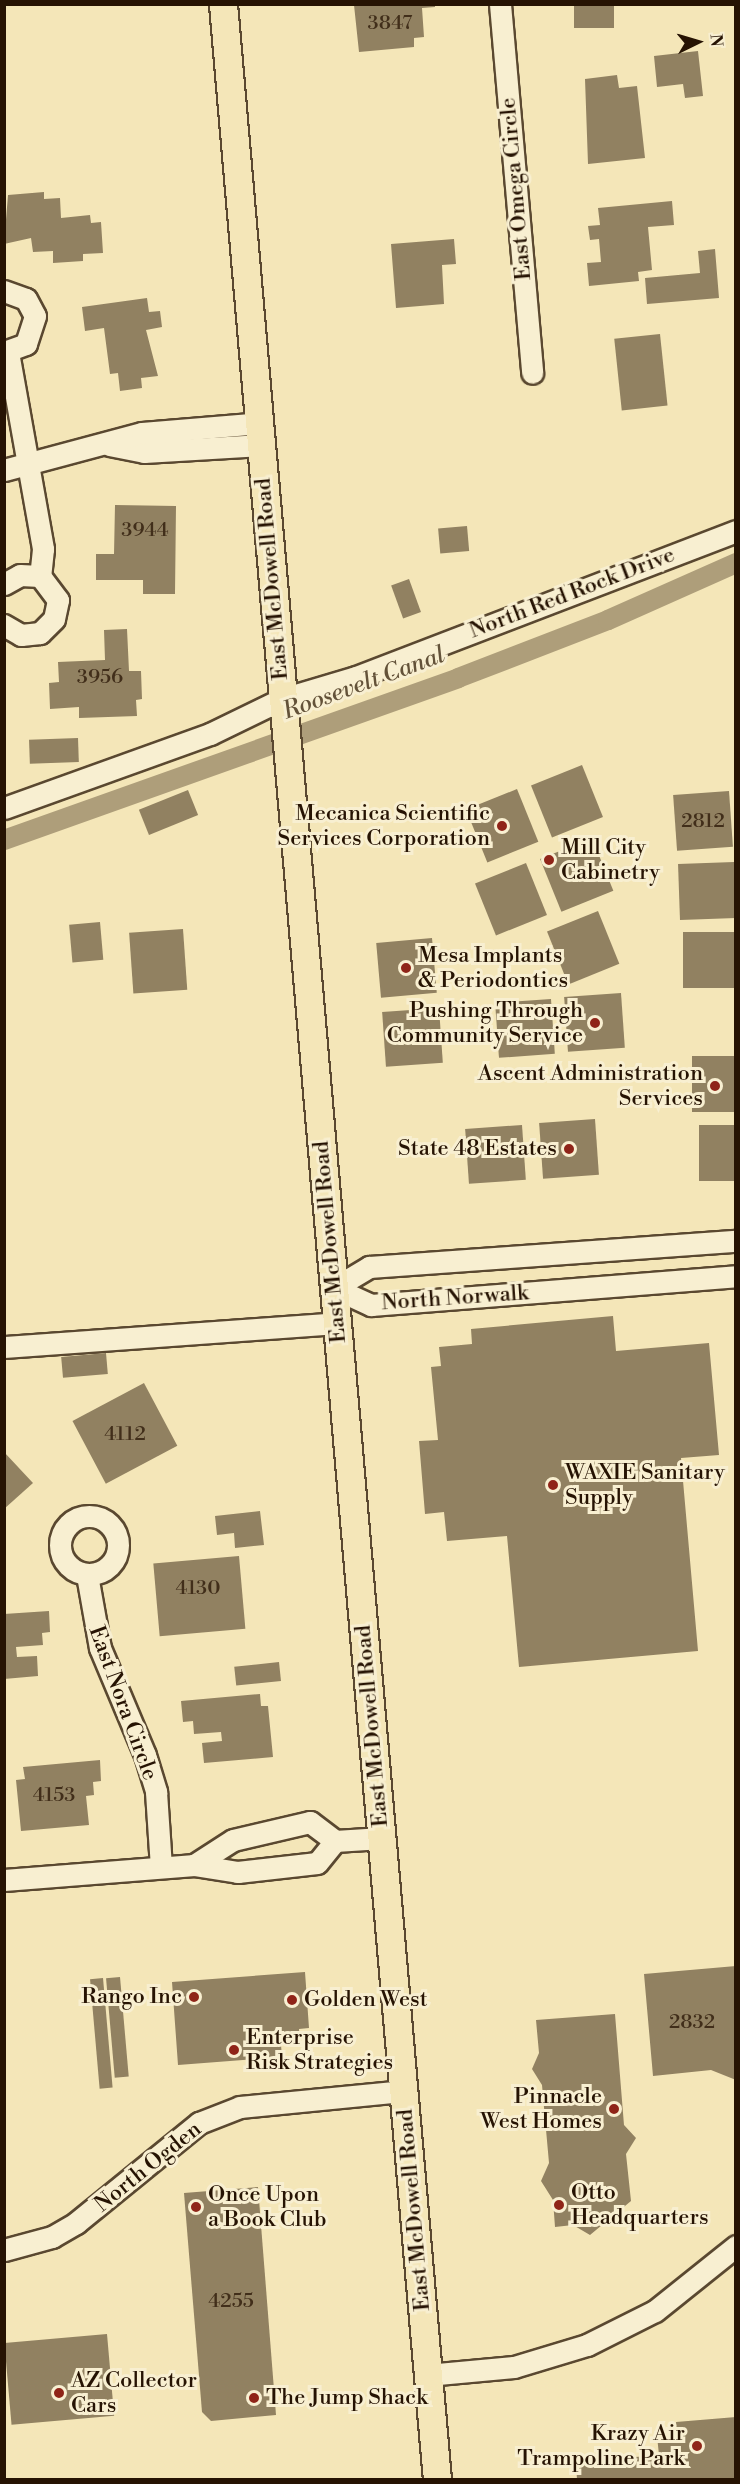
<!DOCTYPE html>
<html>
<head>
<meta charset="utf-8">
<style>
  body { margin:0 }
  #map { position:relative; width:740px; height:2484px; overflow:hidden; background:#f4e6b8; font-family:"Libre Bodoni",serif }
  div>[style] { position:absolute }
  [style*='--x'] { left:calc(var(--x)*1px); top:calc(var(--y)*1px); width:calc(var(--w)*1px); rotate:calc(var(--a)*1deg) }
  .canal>* { height:20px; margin:-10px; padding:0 10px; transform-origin:10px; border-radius:10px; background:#ae9e7a }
  .building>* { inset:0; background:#918161; transform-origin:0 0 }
  .roads { filter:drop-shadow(2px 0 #5a4830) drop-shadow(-2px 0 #5a4830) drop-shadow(0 2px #5a4830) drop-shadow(0 -2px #5a4830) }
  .minor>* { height:21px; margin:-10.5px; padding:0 10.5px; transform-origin:10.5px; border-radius:10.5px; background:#f8efd1 }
  .minor>.ring { margin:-10.5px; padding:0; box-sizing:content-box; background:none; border:21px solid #f8efd1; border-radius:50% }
  .major>* { height:27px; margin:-13.5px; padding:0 13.5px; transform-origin:13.5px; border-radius:13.5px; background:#f4e6b8 }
  .dots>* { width:16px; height:16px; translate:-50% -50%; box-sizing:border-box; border:3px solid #f8efd1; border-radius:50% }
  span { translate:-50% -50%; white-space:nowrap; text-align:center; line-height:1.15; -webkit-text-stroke:6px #f8efd1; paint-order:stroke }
  .number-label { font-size:20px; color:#412e1a }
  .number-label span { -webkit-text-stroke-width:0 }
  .street-label { font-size:22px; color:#261303 }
  .poi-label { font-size:22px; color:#261303 }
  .right { translate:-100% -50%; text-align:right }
  .left { translate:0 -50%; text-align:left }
  .water-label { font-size:24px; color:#635239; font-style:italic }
  .frame { position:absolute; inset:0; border:6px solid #261303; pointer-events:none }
  .north { position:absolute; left:668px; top:12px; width:60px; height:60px; -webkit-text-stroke:4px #f8efd1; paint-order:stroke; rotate:85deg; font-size:16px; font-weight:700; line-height:24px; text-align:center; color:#261303 }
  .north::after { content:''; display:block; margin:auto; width:21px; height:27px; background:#261303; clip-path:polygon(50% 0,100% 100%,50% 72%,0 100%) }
</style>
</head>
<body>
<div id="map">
  <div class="canal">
    <i style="--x:4;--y:840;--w:482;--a:-19.6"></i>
    <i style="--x:458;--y:678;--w:161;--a:-21.1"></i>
    <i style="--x:608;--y:620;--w:140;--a:-24"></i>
  </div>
  <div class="building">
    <i style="left:574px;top:4px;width:40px;height:24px"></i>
    <i style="clip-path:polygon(354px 5px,435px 5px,435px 7px,422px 8px,424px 37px,414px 38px,414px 47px,359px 52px)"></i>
    <i style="clip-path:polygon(698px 51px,703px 96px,685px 98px,683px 84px,657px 87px,654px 56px)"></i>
    <i style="clip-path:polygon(617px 75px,619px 88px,637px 86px,645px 158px,588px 164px,585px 79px)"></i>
    <i style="clip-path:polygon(44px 192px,44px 199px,60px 198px,61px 218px,90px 215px,91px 223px,101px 222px,103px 253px,83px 254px,83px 261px,53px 263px,53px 251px,33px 252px,31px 238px,4px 244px,8px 195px)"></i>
    <i style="clip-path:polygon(672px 201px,674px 225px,648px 227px,652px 270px,638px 272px,639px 281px,589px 286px,587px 263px,601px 262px,599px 239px,590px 240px,588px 226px,600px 225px,598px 208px)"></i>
    <i style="clip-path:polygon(454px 239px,456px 264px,442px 265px,444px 304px,396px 308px,391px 244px)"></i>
    <i style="clip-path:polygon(715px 249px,719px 298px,647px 304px,645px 278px,700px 273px,698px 251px)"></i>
    <i style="clip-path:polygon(147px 298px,149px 312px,160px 311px,162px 327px,146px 330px,158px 376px,141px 378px,142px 388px,120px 391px,118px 373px,110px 374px,104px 328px,85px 331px,82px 307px)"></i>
    <i style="left:660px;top:334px;width:72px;height:46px;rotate:84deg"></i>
    <i style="clip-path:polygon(115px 505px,176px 506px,175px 594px,143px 594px,143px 580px,96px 580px,96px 554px,114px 554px)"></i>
    <i style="left:467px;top:526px;width:25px;height:29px;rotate:85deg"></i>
    <i style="left:409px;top:579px;width:35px;height:19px;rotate:70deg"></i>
    <i style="clip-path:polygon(127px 629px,129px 671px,141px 671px,142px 699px,136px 700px,137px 716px,79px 718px,79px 707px,50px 709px,49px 683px,59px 682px,58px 662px,105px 660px,104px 630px)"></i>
    <i style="left:78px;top:738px;width:24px;height:49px;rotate:88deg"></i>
    <i style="left:582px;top:765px;width:56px;height:55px;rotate:68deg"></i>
    <i style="left:517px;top:789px;width:57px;height:55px;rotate:68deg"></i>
    <i style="left:188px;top:790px;width:27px;height:53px;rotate:68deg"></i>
    <i style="left:729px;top:791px;width:56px;height:56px;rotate:86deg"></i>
    <i style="left:592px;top:838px;width:57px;height:56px;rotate:68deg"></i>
    <i style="left:734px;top:862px;width:56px;height:56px;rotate:88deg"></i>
    <i style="left:526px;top:863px;width:56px;height:55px;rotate:68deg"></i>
    <i style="left:598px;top:911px;width:57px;height:55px;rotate:68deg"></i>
    <i style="left:100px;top:922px;width:38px;height:31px;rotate:85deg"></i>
    <i style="left:183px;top:929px;width:61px;height:54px;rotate:86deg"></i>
    <i style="left:736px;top:932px;width:56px;height:53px;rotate:90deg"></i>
    <i style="left:432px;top:938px;width:55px;height:56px;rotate:85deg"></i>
    <i style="left:621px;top:993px;width:55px;height:57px;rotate:86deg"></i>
    <i style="left:551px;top:999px;width:55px;height:56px;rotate:86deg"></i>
    <i style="left:439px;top:1008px;width:55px;height:57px;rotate:86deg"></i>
    <i style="left:736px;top:1056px;width:56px;height:44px;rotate:90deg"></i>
    <i style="left:595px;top:1119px;width:56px;height:56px;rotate:86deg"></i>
    <i style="left:522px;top:1125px;width:55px;height:57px;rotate:86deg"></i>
    <i style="left:736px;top:1125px;width:56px;height:37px;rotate:90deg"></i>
    <i style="clip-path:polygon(613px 1316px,616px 1351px,709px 1343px,719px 1455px,681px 1458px,698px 1651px,519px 1667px,507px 1536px,447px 1541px,444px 1512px,425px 1514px,419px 1441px,438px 1440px,431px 1367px,441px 1366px,439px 1347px,472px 1344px,471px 1329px)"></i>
    <i style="left:106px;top:1353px;width:21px;height:45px;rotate:85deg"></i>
    <i style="left:144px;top:1383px;width:71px;height:81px;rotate:62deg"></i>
    <i style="clip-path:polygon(4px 1452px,33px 1483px,4px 1509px)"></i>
    <i style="clip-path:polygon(260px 1511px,264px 1545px,235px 1548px,234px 1533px,217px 1535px,215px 1516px)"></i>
    <i style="left:239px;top:1556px;width:73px;height:86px;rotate:85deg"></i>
    <i style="clip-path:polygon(49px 1611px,50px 1632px,42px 1633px,43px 1645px,16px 1647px,17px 1657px,37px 1656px,38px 1676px,4px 1679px,4px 1614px)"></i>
    <i style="left:279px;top:1662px;width:19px;height:45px;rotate:84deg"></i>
    <i style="clip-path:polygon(260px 1694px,261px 1706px,268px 1706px,273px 1757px,204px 1763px,202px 1743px,222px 1741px,221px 1732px,194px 1734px,193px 1721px,183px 1722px,181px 1701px)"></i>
    <i style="clip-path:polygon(100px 1760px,101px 1781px,93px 1782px,94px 1795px,86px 1796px,89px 1825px,21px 1831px,16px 1780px,25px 1779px,23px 1767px)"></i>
    <i style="clip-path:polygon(736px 1966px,736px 2080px,711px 2070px,653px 2076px,644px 1974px)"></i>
    <i style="clip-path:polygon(305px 1972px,309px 2028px,299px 2029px,300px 2043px,281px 2045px,282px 2057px,178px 2065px,172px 1982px)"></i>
    <i style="left:120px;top:1977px;width:100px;height:14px;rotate:85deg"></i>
    <i style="left:103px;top:1978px;width:110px;height:13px;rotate:85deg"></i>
    <i style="clip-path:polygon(615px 2014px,624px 2125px,636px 2138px,626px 2154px,631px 2201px,590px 2235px,573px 2225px,555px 2227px,553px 2200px,541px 2181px,549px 2163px,542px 2085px,532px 2069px,539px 2053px,536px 2020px)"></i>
    <i style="clip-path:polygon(258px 2187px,276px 2415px,211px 2421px,202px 2412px,184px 2193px)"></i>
    <i style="left:107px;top:2334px;width:82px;height:103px;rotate:85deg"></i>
    <i style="clip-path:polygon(736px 2417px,736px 2480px,577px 2480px,576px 2462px,659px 2455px,657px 2436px,677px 2434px,676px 2422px)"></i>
  </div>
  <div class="roads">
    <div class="minor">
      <i style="--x:500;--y:4;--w:370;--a:85"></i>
      <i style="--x:4;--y:291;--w:23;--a:20"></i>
      <i style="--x:26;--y:299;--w:19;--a:62"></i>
      <i style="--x:35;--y:316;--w:29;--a:108"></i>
      <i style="--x:26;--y:344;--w:23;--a:160"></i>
      <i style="--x:8;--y:352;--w:200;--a:79.9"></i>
      <i style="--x:43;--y:549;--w:27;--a:96"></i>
      <i style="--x:109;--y:445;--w:36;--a:11"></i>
      <i style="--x:144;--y:452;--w:118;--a:-3.4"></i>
      <i style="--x:4;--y:470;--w:143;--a:-15"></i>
      <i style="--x:142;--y:433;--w:118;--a:-4.8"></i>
      <i style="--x:4;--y:584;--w:18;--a:-29"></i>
      <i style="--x:20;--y:575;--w:20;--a:3"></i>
      <i style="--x:40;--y:576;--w:30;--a:53"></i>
      <i style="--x:58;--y:600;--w:19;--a:102"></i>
      <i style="--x:54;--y:619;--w:20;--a:135"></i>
      <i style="--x:40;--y:633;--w:19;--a:174"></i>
      <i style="--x:21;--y:635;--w:20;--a:-150"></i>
      <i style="--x:4;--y:808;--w:219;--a:-19.8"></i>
      <i style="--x:210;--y:734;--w:80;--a:-25.9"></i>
      <i style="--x:282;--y:699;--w:77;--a:-16.6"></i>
      <i style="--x:356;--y:677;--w:407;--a:-21"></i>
      <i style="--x:334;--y:1288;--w:41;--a:-31"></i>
      <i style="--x:369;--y:1267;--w:368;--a:-4.1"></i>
      <i style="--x:334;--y:1288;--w:41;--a:24.7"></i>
      <i style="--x:371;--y:1305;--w:366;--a:-4.5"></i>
      <i style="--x:4;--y:1347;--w:334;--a:-4.1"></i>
      <i class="ring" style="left:60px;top:1516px;width:37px;height:37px"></i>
      <i style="--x:87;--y:1575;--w:74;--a:79.9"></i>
      <i style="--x:100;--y:1648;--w:116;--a:67.2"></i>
      <i style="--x:145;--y:1755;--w:39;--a:73"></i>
      <i style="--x:156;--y:1792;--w:75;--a:86.2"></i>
      <i style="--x:335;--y:1841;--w:28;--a:129"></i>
      <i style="--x:317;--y:1863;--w:80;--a:173.5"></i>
      <i style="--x:238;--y:1872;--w:45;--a:-171"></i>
      <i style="--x:194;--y:1865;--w:46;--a:-32.7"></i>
      <i style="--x:233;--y:1840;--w:79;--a:-13.2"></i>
      <i style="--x:310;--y:1822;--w:31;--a:37"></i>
      <i style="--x:335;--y:1841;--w:47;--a:-3.7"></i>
      <i style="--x:4;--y:1880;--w:191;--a:-4.5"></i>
      <i style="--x:4;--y:2250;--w:50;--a:-15.2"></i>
      <i style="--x:52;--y:2237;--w:28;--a:-30"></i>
      <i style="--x:76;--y:2223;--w:159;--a:-39.1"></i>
      <i style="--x:199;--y:2123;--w:44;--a:-21.3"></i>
      <i style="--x:240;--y:2107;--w:165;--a:-5.6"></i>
      <i style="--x:427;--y:2375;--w:87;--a:-5.3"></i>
      <i style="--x:514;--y:2367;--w:76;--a:-16.8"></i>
      <i style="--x:587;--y:2345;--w:76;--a:-26.6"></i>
      <i style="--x:655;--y:2311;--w:104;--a:-38.7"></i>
    </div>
    <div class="major">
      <i style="--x:223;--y:4;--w:2485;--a:85.06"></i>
    </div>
  </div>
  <div class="dots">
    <i style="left:502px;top:826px;background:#8f2418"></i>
    <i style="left:549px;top:860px;background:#8f2418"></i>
    <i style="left:406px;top:968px;background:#8f2418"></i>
    <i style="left:595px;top:1023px;background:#8f2418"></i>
    <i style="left:715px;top:1086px;background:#8f2418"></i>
    <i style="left:569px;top:1149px;background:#8f2418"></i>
    <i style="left:553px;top:1485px;background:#8f2418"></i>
    <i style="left:194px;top:1997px;background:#8f2418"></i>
    <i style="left:292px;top:2000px;background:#8f2418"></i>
    <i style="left:234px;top:2050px;background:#8f2418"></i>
    <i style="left:614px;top:2109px;background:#8f2418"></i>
    <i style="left:559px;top:2205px;background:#8f2418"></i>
    <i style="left:196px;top:2207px;background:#8f2418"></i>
    <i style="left:59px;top:2393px;background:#8f2418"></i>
    <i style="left:254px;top:2398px;background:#8f2418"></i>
    <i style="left:697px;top:2446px;background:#8f2418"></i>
  </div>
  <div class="number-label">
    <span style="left:390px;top:23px">3847</span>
    <span style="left:145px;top:530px">3944</span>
    <span style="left:100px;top:677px">3956</span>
    <span style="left:703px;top:821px">2812</span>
    <span style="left:125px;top:1434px">4112</span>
    <span style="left:198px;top:1588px">4130</span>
    <span style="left:54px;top:1795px">4153</span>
    <span style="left:692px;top:2022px">2832</span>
    <span style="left:231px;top:2301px">4255</span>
  </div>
  <div class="street-label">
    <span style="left:516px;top:189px;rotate:-95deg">East Omega Circle</span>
    <span style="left:272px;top:579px;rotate:-95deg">East McDowell Road</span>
    <span style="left:572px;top:593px;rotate:-21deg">North Red Rock Drive</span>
    <span style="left:330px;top:1242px;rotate:-95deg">East McDowell Road</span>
    <span style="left:455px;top:1298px;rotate:-4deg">North Norwalk</span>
    <span style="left:123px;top:1703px;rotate:70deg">East Nora Circle</span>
    <span style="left:372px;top:1726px;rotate:-95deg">East McDowell Road</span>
    <span style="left:148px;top:2167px;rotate:-39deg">North Ogden</span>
    <span style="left:414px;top:2210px;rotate:-95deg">East McDowell Road</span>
  </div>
  <div class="poi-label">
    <span class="right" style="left:490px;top:826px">Mecanica Scientific<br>Services Corporation</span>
    <span class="left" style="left:561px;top:860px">Mill City<br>Cabinetry</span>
    <span class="left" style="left:418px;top:968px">Mesa Implants<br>&amp; Periodontics</span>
    <span class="right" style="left:583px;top:1023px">Pushing Through<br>Community Service</span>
    <span class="right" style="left:703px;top:1086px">Ascent Administration<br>Services</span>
    <span class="right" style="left:557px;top:1149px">State 48 Estates</span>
    <span class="left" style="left:565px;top:1485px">WAXIE Sanitary<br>Supply</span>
    <span class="right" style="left:182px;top:1997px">Rango Inc</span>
    <span class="left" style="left:304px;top:2000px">Golden West</span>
    <span class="left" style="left:246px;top:2050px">Enterprise<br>Risk Strategies</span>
    <span class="right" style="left:602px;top:2109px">Pinnacle<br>West Homes</span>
    <span class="left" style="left:571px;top:2205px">Otto<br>Headquarters</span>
    <span class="left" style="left:208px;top:2207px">Once Upon<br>a Book Club</span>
    <span class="left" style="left:71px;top:2393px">AZ Collector<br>Cars</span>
    <span class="left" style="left:266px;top:2398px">The Jump Shack</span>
    <span class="right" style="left:685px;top:2446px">Krazy Air<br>Trampoline Park</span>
  </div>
  <div class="water-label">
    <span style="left:364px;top:684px;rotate:-20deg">Roosevelt Canal</span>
  </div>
  <div class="frame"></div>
  <div class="north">N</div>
</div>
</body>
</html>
